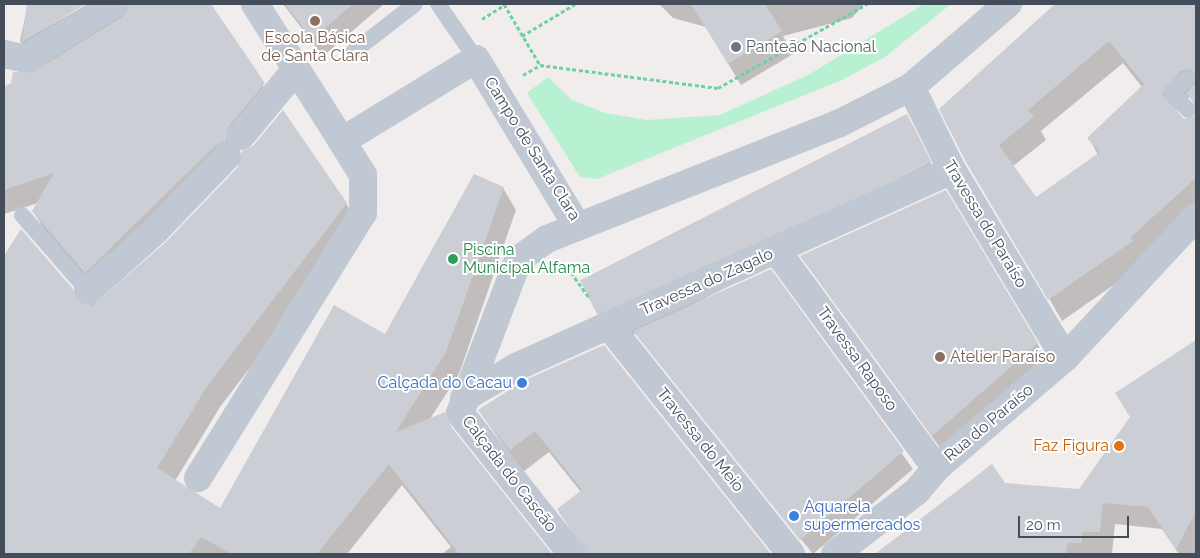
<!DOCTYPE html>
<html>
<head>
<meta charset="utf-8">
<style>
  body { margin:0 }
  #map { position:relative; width:1200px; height:558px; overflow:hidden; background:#f0edec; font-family:Raleway,sans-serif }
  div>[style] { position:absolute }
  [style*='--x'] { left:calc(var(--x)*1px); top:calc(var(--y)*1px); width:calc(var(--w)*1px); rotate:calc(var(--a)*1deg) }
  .green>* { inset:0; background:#b7f1d2 }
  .shadow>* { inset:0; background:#0003; transform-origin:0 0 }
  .building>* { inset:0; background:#cbced5; transform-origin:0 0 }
  .path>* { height:3px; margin-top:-1.5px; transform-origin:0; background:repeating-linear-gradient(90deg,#6ed0a8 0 4px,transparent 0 6.5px) }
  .lane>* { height:16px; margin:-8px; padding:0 8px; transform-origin:8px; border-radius:8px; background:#bfc8d3 }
  .street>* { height:28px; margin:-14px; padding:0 14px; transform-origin:14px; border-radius:14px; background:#bfc8d3 }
  .dots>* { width:14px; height:14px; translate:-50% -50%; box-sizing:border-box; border:2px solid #fff; border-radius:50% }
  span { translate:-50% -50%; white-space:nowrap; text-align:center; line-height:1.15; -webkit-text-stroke:4px #fff; paint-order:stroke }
  .education-label { font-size:16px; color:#785e54 }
  .left { translate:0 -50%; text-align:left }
  .worship-label { font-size:16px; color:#5b616d }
  .street-label { font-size:16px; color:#444e5b }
  .leisure-label { font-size:16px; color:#27864d }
  .shop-label { font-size:16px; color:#366cbe }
  .right { translate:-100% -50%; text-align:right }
  .food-label { font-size:16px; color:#c56008 }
  .frame { position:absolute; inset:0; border:5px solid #444e5b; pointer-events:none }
  .scale { position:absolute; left:1018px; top:516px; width:111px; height:22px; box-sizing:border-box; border:2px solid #444e5b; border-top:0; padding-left:6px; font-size:15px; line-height:18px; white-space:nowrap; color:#444e5b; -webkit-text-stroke:4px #fff; paint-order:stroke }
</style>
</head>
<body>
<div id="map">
  <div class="green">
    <i style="clip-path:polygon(924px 4px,951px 4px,885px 57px,842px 80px,597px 179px,580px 177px,527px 93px,548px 77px,572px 100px,605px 113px,647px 120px,720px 115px,810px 74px)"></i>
  </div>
  <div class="shadow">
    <i style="clip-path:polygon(28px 4px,83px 4px,36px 33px,88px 4px,209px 4px,275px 104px,240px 146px,237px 161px,97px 292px,45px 231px,33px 211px,38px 203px,4px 214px,4px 89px,129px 10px,125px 8px,32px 61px,20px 41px)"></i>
    <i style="clip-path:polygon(283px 4px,384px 4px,323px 56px)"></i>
    <i style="clip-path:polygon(659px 4px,864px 4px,852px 18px,783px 36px,793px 54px,741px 85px,706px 27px,673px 18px)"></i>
    <i style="clip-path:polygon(evenodd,1062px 4px,1196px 4px,1196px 108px,1190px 96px,1175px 111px,1184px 121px,1196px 116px,1196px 211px,1145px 263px,1062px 321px,941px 109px,1062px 4px,1123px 63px,1142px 87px,1089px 138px,1098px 155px,1036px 199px,1013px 166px,1046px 140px,1041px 131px,1123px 63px)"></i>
    <i style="left:906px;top:115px;width:72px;height:363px;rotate:63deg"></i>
    <i style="clip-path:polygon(503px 188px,516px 210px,459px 374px,430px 419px,444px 414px,457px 437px,551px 554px,442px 554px,451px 547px,402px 485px,347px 554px,4px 554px,4px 259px,21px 231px,83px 307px,346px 203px,358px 226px,220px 407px,175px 481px,220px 509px,386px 336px)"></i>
    <i style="clip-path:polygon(802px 256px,1037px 343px,1047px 361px,943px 452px)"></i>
    <i style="clip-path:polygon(770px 271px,913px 469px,813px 554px,635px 332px)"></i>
    <i style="clip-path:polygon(1196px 341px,1196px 554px,1179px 554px,1162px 529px,1115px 524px,1112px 553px,877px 554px,1004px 485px,1080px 490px,1131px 418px,1116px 393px)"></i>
    <i style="clip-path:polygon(603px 346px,770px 554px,587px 554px,558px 510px,581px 492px,549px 452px,523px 472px,479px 411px)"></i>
  </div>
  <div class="building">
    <i style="clip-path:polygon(27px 4px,85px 4px,22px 42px)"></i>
    <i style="clip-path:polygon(130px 4px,211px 4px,265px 83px,229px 126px,226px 141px,216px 145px,85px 273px,32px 211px,54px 173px,4px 190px,4px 87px,11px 83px,13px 72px,33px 72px,122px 17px)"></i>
    <i style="clip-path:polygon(285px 4px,353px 4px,312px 39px)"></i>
    <i style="clip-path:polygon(691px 4px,765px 4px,782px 31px,728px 64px)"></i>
    <i style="clip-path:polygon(evenodd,1055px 4px,1196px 4px,1196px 76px,1190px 69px,1181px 71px,1162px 93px,1184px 119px,1196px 115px,1196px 178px,1131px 237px,1133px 241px,1048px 300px,966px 162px,939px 109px,1055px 4px,1109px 41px,1144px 84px,1087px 138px,1100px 152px,1036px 197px,999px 145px,1034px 117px,1028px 110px,1109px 41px)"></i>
    <i style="clip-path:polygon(1196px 83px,1196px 105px,1186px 93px)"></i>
    <i style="clip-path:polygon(283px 110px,347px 203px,208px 385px,157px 468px,220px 508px,334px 305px,385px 334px,474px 174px,504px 187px,446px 352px,396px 432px,445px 412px,448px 423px,552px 554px,459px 554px,389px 464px,317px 554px,232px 554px,201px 537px,189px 554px,4px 554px,4px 256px,21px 229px,73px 289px,77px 302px,92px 306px,166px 242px,238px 167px,242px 151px,253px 146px)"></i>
    <i style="left:907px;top:114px;width:54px;height:367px;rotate:63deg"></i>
    <i style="clip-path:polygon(946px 190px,1038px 343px,932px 436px,800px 256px)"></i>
    <i style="clip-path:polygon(771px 269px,904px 451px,800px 540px,633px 331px)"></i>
    <i style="clip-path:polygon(1196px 340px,1196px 512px,1176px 549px,1148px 507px,1103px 503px,1100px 532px,1082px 532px,1082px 543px,1068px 543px,1066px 554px,875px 554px,992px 464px,1005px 483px,1079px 489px,1130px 417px,1115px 393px)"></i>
    <i style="clip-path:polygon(604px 345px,771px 554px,587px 554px,557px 509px,582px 490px,535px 431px,510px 450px,478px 410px,523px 381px)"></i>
  </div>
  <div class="path">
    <i style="--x:504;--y:4;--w:71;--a:59.5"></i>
    <i style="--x:540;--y:65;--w:179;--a:7.4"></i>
    <i style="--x:718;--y:88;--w:171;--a:-29.4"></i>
    <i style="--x:482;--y:19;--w:26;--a:-32"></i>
    <i style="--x:522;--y:36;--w:62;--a:-31.1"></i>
    <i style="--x:523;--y:75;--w:20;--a:-30"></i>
    <i style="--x:567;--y:267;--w:39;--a:54"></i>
  </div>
  <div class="lane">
    <i style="--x:438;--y:4;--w:67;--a:55.4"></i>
    <i style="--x:353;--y:52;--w:78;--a:-37.7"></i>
    <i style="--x:1187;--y:79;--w:20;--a:139"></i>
    <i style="--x:1172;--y:92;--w:24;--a:48"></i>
    <i style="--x:22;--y:215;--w:101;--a:49"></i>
  </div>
  <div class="street">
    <i style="--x:255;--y:4;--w:162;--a:57.6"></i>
    <i style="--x:342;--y:141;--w:157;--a:-31.5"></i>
    <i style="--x:476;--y:59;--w:195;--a:58.8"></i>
    <i style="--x:4;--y:54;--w:22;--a:13"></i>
    <i style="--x:25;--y:59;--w:105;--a:-31.7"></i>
    <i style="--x:911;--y:87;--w:93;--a:63.7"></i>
    <i style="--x:952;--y:170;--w:219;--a:59"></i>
    <i style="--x:241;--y:136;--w:83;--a:-50.4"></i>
    <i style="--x:777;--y:251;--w:269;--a:53.8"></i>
    <i style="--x:88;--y:291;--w:90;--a:-41.8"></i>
    <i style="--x:155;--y:231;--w:104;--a:-46.2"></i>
    <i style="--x:609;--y:326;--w:292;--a:51.4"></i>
    <i style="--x:464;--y:398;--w:61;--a:-30.8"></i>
    <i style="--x:516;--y:367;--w:478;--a:-24.3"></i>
    <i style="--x:198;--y:478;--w:312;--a:-58.1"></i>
    <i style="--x:363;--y:213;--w:38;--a:-90"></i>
    <i style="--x:363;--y:175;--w:40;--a:-122"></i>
    <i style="--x:572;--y:554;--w:180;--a:-128.5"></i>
    <i style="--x:460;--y:413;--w:164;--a:-69.2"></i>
    <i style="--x:518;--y:260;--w:36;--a:-36"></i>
    <i style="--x:547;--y:239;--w:313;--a:-21.6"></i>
    <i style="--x:838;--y:124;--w:82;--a:-26.9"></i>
    <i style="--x:911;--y:87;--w:128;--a:-40.6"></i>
    <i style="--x:835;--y:554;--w:103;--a:-37.5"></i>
    <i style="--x:917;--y:491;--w:30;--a:-50"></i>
    <i style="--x:936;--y:468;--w:170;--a:-40.5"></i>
    <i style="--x:1065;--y:358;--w:192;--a:-47.1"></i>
  </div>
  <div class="dots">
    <i style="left:315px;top:21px;background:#8d6e63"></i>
    <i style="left:736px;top:47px;background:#6b7280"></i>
    <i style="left:453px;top:259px;background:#2e9e5b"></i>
    <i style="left:940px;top:357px;background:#8d6e63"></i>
    <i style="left:522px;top:383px;background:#3f7fe0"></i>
    <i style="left:1119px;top:446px;background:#e8710a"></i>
    <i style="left:794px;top:516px;background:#3f7fe0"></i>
  </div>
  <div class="education-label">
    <span style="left:315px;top:47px">Escola Básica<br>de Santa Clara</span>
    <span class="left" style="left:950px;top:357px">Atelier Paraíso</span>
  </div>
  <div class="worship-label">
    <span class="left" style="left:746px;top:47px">Panteão Nacional</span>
  </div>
  <div class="street-label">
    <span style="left:532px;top:149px;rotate:58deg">Campo de Santa Clara</span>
    <span style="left:985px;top:224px;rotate:59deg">Travessa do Paraíso</span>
    <span style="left:707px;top:282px;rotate:-24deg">Travessa do Zagalo</span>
    <span style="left:857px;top:359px;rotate:54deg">Travessa Raposo</span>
    <span style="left:989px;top:423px;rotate:-40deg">Rua do Paraíso</span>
    <span style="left:700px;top:440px;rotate:51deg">Travessa do Meio</span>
    <span style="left:509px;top:474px;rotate:52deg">Calçada do Cascão</span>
  </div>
  <div class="leisure-label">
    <span class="left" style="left:463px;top:259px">Piscina<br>Municipal Alfama</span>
  </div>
  <div class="shop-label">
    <span class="right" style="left:512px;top:383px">Calçada do Cacau</span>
    <span class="left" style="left:804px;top:516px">Aquarela<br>supermercados</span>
  </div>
  <div class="food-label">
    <span class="right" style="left:1109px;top:446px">Faz Figura</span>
  </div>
  <div class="frame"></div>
  <div class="scale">20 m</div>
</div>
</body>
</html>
